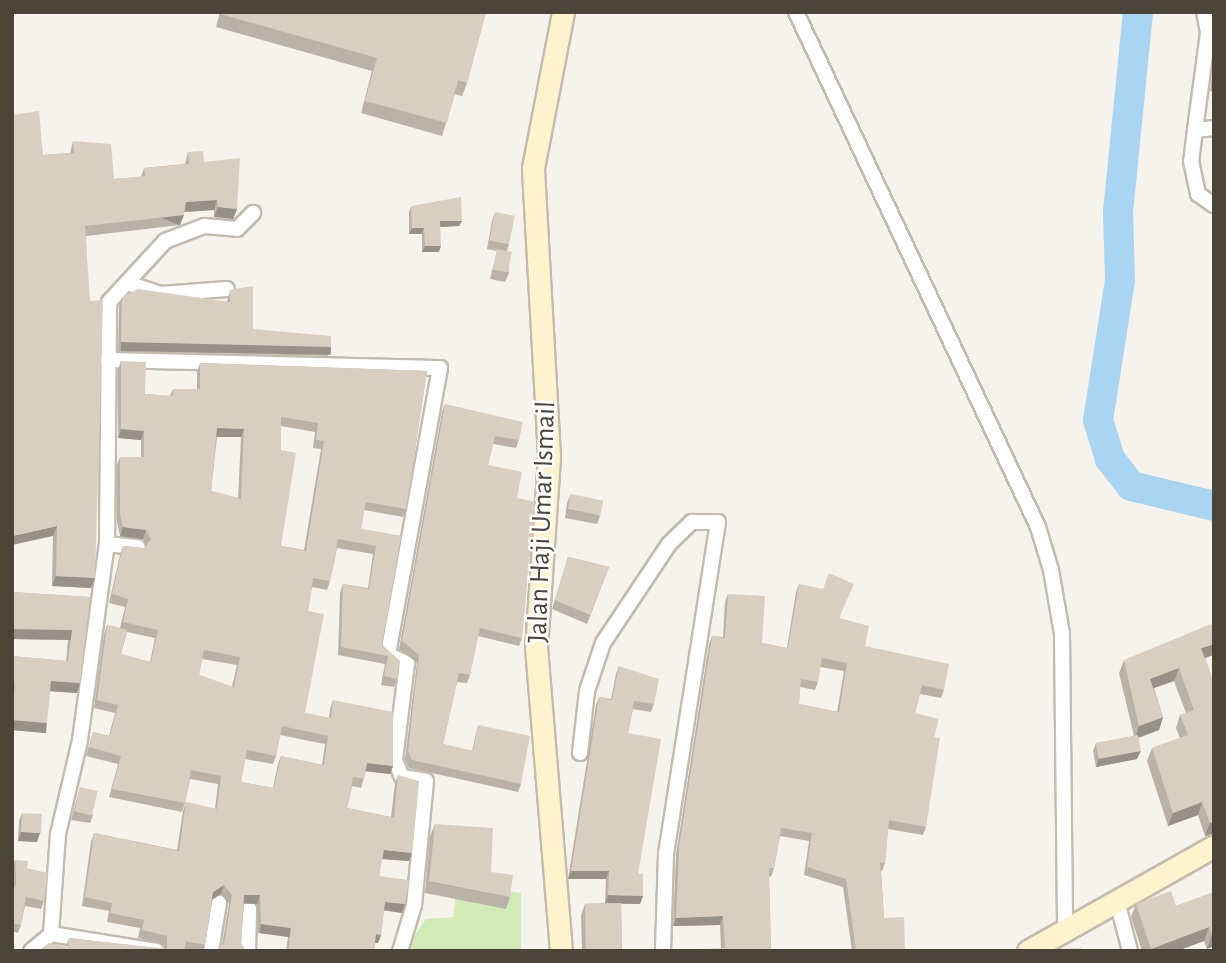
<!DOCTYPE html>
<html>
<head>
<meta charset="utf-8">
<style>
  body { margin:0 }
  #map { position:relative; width:1226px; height:963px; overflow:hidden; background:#f6f3ec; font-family:"Alegreya Sans",sans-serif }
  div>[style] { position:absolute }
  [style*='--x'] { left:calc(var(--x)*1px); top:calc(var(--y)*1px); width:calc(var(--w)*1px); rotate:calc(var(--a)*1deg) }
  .green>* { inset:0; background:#d2eab5 }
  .river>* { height:30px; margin:-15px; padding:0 15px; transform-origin:15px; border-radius:15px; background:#a9d4f2 }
  .roads { filter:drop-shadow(2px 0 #c2bbae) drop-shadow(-2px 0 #c2bbae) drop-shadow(0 2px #c2bbae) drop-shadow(0 -2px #c2bbae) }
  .minor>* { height:14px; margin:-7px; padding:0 7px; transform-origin:7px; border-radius:7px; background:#fff }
  .secondary>* { height:21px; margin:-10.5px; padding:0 10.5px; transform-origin:10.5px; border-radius:10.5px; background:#fff3cd }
  .wall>* { inset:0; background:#bab2a6 }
  .shaded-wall>* { inset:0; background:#979187; transform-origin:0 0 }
  .building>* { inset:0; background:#d8cfc1; transform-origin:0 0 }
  span { translate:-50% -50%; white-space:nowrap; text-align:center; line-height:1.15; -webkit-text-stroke:5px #fff; paint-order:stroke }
  .street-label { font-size:28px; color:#4b4439 }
  .frame { position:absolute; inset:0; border:14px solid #4b4439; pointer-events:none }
</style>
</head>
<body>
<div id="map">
  <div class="green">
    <i style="clip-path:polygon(457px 884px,521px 893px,521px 951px,403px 951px,426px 919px,453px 917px)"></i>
  </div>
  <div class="river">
    <i style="--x:1138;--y:12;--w:201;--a:95.7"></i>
    <i style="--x:1118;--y:212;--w:68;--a:88.3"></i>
    <i style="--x:1120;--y:280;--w:142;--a:98.9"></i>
    <i style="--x:1098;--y:420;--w:41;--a:72.9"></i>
    <i style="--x:1110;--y:459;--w:34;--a:52"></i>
    <i style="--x:1131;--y:486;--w:85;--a:13.5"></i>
  </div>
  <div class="roads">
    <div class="minor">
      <i style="--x:796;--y:12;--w:569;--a:64.83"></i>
      <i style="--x:1038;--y:527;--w:45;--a:73.2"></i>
      <i style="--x:1051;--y:570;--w:65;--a:80.2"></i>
      <i style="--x:1062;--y:634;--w:296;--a:89.4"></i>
      <i style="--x:1214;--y:128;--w:19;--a:174"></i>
      <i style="--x:1195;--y:130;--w:31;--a:97"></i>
      <i style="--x:1191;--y:161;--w:34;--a:78"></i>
      <i style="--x:1198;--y:194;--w:19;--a:35"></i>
      <i style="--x:1195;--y:130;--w:99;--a:-82.4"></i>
      <i style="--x:1208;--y:32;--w:20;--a:-101"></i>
      <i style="--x:127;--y:283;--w:36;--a:18"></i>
      <i style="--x:161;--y:294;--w:66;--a:-4.3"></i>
      <i style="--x:108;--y:360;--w:332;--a:1.4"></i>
      <i style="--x:440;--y:368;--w:292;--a:100.3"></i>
      <i style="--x:388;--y:655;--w:21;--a:23"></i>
      <i style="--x:407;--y:663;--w:98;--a:97.1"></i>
      <i style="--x:395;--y:760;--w:18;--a:68"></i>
      <i style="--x:402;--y:777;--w:24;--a:9"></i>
      <i style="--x:426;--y:781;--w:125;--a:95.5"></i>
      <i style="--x:414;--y:905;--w:48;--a:106.9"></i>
      <i style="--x:107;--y:544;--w:31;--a:6"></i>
      <i style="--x:580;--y:753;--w:62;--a:-83.6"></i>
      <i style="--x:587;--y:691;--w:51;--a:-71.6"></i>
      <i style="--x:603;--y:643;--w:119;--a:-56.3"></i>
      <i style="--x:669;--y:544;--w:32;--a:-44"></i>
      <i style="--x:692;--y:522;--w:26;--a:0"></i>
      <i style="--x:718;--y:522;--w:336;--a:98.9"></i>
      <i style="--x:666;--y:854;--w:97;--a:91.8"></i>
      <i style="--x:1117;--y:901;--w:52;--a:75.4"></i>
      <i style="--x:51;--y:934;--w:107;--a:9.1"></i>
      <i style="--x:31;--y:951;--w:26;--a:-40"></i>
      <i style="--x:51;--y:934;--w:100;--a:-86"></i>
      <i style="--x:58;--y:834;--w:97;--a:-76.8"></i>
      <i style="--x:80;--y:740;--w:198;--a:-82.2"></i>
      <i style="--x:107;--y:544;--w:242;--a:-89.5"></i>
      <i style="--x:109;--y:302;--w:83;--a:-47.4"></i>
      <i style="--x:165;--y:241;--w:42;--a:-21"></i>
      <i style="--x:204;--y:226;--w:33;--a:5"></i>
      <i style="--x:237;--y:229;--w:23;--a:-45"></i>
      <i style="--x:211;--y:951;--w:49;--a:-80.5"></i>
      <i style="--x:248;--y:951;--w:42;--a:-88.6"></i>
    </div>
    <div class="secondary">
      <i style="--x:561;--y:951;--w:304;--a:-94.7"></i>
      <i style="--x:536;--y:648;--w:192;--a:-86.1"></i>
      <i style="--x:549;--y:456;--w:288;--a:-93.2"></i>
      <i style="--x:533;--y:168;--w:159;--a:-79.1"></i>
      <i style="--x:1028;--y:951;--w:214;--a:-29.4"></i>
    </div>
  </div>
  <div class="wall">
    <i style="clip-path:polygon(220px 12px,486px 12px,467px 83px,462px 96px,455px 94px,442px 136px,361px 113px,372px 71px,216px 27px)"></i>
    <i style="clip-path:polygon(1214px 62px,1214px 92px,1210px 91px)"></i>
    <i style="clip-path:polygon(73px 141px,114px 179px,141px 177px,144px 168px,185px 164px,188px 152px,204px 162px,237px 209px,233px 219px,214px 217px,214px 210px,184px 212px,180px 225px,86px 236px,91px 588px,52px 586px,53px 536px,43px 155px,70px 153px)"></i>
    <i style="clip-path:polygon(411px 206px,462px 221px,459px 226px,440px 227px,439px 252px,422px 252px,422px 234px,409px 234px,409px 212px)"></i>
    <i style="clip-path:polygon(495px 212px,509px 244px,507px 251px,509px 273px,505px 282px,490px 279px,497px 251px,487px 249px,492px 221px)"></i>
    <i style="clip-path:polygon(230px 290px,253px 329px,331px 347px,328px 356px,118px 351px,119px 306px,122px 297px,227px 302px)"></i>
    <i style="clip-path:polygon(evenodd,121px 361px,145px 394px,170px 396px,173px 389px,197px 389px,197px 372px,200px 363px,427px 371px,406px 509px,403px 517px,364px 510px,361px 529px,401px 536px,382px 645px,400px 661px,397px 679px,394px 687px,381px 685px,385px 664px,338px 655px,340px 593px,343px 584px,368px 588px,373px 554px,337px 548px,330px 581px,327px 590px,312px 587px,308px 611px,305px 713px,329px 718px,330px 709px,333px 700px,393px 766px,390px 774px,366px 771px,361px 788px,352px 786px,347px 808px,391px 817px,395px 783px,398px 775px,412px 853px,409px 861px,382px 859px,379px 876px,405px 904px,402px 913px,384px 910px,381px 935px,378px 943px,375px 943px,374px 951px,286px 951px,288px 937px,258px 933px,257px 904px,244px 904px,241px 942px,222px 945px,229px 904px,221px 894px,212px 900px,205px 945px,203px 951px,66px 946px,69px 938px,164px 949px,164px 944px,138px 938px,140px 928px,107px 922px,109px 911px,82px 906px,91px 842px,94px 833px,177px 850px,183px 811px,186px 802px,215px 809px,218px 784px,190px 779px,185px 803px,182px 812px,109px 797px,118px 764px,86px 756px,93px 732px,109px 736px,115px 713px,94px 708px,104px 634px,107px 625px,120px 628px,125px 607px,109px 603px,120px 555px,123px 546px,144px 548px,146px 545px,143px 539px,120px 536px,117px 522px,117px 465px,120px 457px,141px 457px,141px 440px,118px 438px,118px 370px,121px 361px,281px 426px,315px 432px,313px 448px,321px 449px,304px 550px,281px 546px,281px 426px,121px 361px,217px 437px,241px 437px,238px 498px,211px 491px,217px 437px,121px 361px,127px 632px,155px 638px,150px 662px,121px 654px,127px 632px,121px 361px,202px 659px,237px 665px,232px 687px,199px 675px,202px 659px,121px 361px,280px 735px,325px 744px,322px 765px,281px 756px,278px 764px,273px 788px,241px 782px,245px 759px,273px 764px,276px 756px,280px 735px)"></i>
    <i style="clip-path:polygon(445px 404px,519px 440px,516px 448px,493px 444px,488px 465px,517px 498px,522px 638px,519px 646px,478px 636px,470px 675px,467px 683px,457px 682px,443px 744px,472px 751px,478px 725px,521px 784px,518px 792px,409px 768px,405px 759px,417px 663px,399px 649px,442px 412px)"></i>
    <i style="clip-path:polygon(571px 494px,600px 516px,597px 524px,565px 518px,567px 503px)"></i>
    <i style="clip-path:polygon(568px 557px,609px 567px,587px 624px,552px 609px)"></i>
    <i style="clip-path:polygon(evenodd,799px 584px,840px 618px,865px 646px,944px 690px,941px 698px,920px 694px,915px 713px,934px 737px,926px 827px,923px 835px,888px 829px,885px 863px,882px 871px,881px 871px,884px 918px,905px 951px,852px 951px,843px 887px,804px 875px,809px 841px,780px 836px,774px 868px,771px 877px,769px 876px,771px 951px,721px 948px,720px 925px,673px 926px,676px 855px,709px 644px,712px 636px,723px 637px,725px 602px,728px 594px,762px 643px,787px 648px,796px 592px,799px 584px,820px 667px,844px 671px,837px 712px,799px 704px,800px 687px,815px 690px,818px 682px,820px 667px)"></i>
    <i style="clip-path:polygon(12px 592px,90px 597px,77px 693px,50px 691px,44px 733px,12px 730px,12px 656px,66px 661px,68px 640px,12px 639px)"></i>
    <i style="clip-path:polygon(1213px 655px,1205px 658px,1214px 684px,1214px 833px,1205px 836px,1198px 815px,1168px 826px,1147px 761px,1152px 748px,1180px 738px,1176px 728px,1180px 715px,1186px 713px,1174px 681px,1154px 688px,1163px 717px,1159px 730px,1138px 738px,1137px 759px,1096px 767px,1093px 751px,1096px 743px,1134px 736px,1119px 673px,1124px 660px)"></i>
    <i style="clip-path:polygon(619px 666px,654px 704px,651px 712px,633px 709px,628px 733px,638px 874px,643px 896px,640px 904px,621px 904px,622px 951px,582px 951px,581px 915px,585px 904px,605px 903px,606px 879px,568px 879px,596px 705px,599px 697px,611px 699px,616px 674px)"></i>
    <i style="clip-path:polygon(80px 787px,93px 815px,90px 823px,71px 820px)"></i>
    <i style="clip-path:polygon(22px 813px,37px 842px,18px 841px,19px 821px)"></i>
    <i style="clip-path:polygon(435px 824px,491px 872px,510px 897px,506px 909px,425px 893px,430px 836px)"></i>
    <i style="clip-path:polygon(15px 860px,27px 868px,44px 901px,41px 909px,25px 906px,21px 925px,18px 933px,12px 931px,12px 866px)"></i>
    <i style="clip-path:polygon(1214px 892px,1214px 946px,1207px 949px,1204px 941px,1177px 951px,1142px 951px,1131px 917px,1136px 904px,1176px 906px)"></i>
  </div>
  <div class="shaded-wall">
    <i style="clip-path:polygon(217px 200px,214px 210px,182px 212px,186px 202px)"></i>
    <i style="clip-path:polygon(218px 207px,237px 209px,233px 219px,214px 217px)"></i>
    <i style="left:184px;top:215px;width:11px;height:100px;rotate:112deg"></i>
    <i style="clip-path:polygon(440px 221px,462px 221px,459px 226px,438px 227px)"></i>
    <i style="clip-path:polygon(412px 228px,424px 228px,422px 234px,409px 234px)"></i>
    <i style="clip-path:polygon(425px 246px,441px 246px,439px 252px,422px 252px)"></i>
    <i style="left:121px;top:342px;width:210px;height:9px;rotate:1deg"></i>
    <i style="clip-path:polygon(217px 428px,244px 429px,241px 437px,214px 437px)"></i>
    <i style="clip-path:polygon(121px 429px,144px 431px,141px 440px,118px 438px)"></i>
    <i style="clip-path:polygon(57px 526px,53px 536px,12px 545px,12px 536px)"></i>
    <i style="clip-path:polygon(123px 527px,146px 530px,143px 539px,120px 536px)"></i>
    <i style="clip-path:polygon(56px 576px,95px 578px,91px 588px,52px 586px)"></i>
    <i style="left:12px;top:629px;width:60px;height:10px;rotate:1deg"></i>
    <i style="clip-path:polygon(1214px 644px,1213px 655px,1196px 661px,1201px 648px)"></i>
    <i style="clip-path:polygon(1179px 668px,1174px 681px,1145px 691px,1150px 679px)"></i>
    <i style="clip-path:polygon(51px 681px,80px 683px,77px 693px,47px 691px)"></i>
    <i style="clip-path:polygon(1163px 717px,1159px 730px,1135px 739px,1139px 726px)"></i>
    <i style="left:12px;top:720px;width:35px;height:10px;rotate:5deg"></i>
    <i style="clip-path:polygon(1141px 751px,1137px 759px,1096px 767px,1099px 758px)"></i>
    <i style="clip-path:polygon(367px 763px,393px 766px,390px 774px,364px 771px)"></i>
    <i style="clip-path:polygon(1202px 802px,1198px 815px,1168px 826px,1173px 813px)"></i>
    <i style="clip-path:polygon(1214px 822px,1214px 833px,1205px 836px,1210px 823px)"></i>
    <i style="clip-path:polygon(21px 832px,40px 833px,37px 842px,18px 841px)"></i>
    <i style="clip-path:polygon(384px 850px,412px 853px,409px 861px,381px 859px)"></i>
    <i style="clip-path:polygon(571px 871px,609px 871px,606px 879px,568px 879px)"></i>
    <i style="clip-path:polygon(224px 885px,221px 894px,210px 901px,213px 892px)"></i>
    <i style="clip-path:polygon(244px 895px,260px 895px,257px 904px,241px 903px)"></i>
    <i style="clip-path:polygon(608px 895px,643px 896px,640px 904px,605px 903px)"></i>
    <i style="clip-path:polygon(385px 902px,405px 904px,402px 913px,382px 910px)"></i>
    <i style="clip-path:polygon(723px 916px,720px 925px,673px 926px,676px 918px)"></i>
    <i style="left:261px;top:924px;width:30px;height:9px;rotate:8deg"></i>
    <i style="clip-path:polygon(1209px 927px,1204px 941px,1177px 951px,1150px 951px,1151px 949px)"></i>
    <i style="clip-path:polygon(376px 934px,381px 935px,378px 943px,373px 943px)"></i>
    <i style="clip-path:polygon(1214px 934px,1214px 946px,1207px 949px,1212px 935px)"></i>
  </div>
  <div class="building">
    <i style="clip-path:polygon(221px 12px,486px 12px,467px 83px,458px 80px,447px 123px,365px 101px,377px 58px,220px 14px)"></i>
    <i style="clip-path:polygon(39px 111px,43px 155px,74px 153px,73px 141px,111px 144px,114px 179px,145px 176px,144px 168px,189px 164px,188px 152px,203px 151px,204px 162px,240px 158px,237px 209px,218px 207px,217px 200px,186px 202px,184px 215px,85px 226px,90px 301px,103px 300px,95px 578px,56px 576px,57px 526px,12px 536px,12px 115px)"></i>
    <i style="clip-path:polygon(461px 197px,462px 221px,440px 221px,441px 246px,425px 246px,424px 228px,412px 228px,411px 206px)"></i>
    <i style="left:495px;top:212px;width:20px;height:29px;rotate:11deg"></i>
    <i style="left:497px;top:249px;width:15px;height:21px;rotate:11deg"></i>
    <i style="clip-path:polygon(253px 286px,253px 329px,331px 336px,331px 347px,121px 342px,122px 297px,138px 289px,230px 302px,230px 290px)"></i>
    <i style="clip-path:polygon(evenodd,121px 361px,146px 362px,145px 394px,173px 396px,173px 389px,200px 389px,200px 363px,427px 371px,406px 509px,366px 502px,361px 529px,401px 536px,382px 645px,400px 661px,397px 679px,384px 676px,388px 656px,341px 647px,343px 584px,369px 589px,376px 546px,338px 539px,330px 581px,313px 578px,308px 611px,324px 614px,305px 713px,331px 718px,333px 700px,393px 712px,393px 766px,367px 763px,364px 779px,353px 777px,347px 808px,394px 818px,398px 775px,419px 781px,412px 853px,384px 850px,379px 876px,409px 880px,405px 904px,385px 902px,381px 935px,376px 934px,374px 951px,288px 951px,291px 928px,261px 924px,260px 895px,244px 895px,241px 942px,246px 951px,214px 951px,224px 944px,232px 895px,224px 885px,213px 892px,205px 945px,186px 941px,184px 951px,42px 951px,42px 948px,49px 943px,68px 947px,69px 938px,167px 949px,167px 936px,142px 930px,144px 920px,110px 913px,112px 903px,85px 897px,94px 833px,179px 851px,186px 802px,217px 809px,221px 776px,191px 770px,185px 803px,112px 789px,121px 756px,89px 747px,93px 732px,110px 736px,118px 705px,97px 700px,107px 625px,127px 630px,121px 654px,151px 662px,158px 630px,123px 622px,128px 599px,112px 594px,123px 546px,144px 548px,151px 539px,146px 530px,123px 527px,120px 514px,120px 457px,144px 457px,144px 431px,121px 429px,121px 361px,281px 417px,318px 423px,316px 440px,324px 441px,306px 551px,281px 546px,296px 453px,281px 450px,281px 417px,121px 361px,217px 428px,244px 429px,241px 499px,211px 491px,217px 428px,121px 361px,204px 650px,240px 657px,234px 687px,199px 675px,204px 650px,121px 361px,282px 726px,328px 736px,324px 765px,281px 756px,274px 788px,241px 782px,247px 750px,276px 756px,282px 726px)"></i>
    <i style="clip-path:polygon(445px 404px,523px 422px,519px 440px,495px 436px,488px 465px,522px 472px,517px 498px,535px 502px,522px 638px,480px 628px,470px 675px,459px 673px,443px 744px,473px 751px,478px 725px,530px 736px,521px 784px,412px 760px,408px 751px,419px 655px,402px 641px)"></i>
    <i style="left:571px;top:494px;width:33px;height:15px;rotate:12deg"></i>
    <i style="clip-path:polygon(568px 557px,609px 567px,590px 615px,555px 600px)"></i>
    <i style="clip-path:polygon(evenodd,829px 573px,854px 584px,839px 618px,869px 626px,865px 646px,949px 664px,944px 690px,922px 685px,915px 713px,939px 719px,934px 737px,940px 738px,926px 827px,889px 820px,885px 863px,880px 862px,884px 918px,904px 917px,905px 951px,856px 951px,846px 879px,807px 867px,812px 833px,781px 828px,774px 868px,769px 868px,771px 950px,673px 951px,673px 950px,725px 948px,723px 916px,676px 918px,679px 847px,712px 636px,725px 638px,728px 594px,765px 596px,762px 643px,788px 648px,799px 584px,823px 589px,829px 573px,822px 658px,847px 663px,839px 712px,799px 704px,801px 679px,818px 682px,822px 658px)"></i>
    <i style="clip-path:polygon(12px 592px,90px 597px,80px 683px,51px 681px,47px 723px,12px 720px,15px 684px,12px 683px,12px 656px,68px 661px,72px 630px,12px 629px)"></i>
    <i style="clip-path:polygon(1211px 624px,1214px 631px,1214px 644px,1201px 648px,1214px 684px,1214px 822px,1210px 823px,1202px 802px,1173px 813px,1152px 748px,1188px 735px,1180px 715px,1194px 710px,1179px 668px,1150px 679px,1163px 717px,1139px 726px,1124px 660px)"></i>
    <i style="clip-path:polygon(619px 666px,659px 679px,654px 704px,634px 701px,628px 733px,661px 739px,638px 874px,643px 874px,643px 896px,608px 895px,609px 871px,571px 871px,599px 697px,612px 700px)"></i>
    <i style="left:1138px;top:735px;width:16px;height:43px;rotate:79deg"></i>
    <i style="left:80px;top:787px;width:18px;height:25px;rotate:13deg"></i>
    <i style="left:22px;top:813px;width:20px;height:19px;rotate:3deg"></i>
    <i style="clip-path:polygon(435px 824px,493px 828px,491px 872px,513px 875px,510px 897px,429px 881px)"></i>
    <i style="clip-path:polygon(15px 860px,28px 861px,27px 868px,48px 873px,44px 901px,26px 897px,21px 925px,12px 923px,12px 894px,16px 883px)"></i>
    <i style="clip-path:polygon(1171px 891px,1176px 906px,1214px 892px,1214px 934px,1212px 935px,1209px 927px,1151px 949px,1136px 904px)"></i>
    <i style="left:621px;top:903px;width:48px;height:36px;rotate:89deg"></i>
    <i style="clip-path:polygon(1081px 948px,1081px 951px,1063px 951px,1063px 949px)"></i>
  </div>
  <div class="street-label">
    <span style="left:542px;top:522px;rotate:-88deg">Jalan Haji Umar Ismail</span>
  </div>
  <div class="frame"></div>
</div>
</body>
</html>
